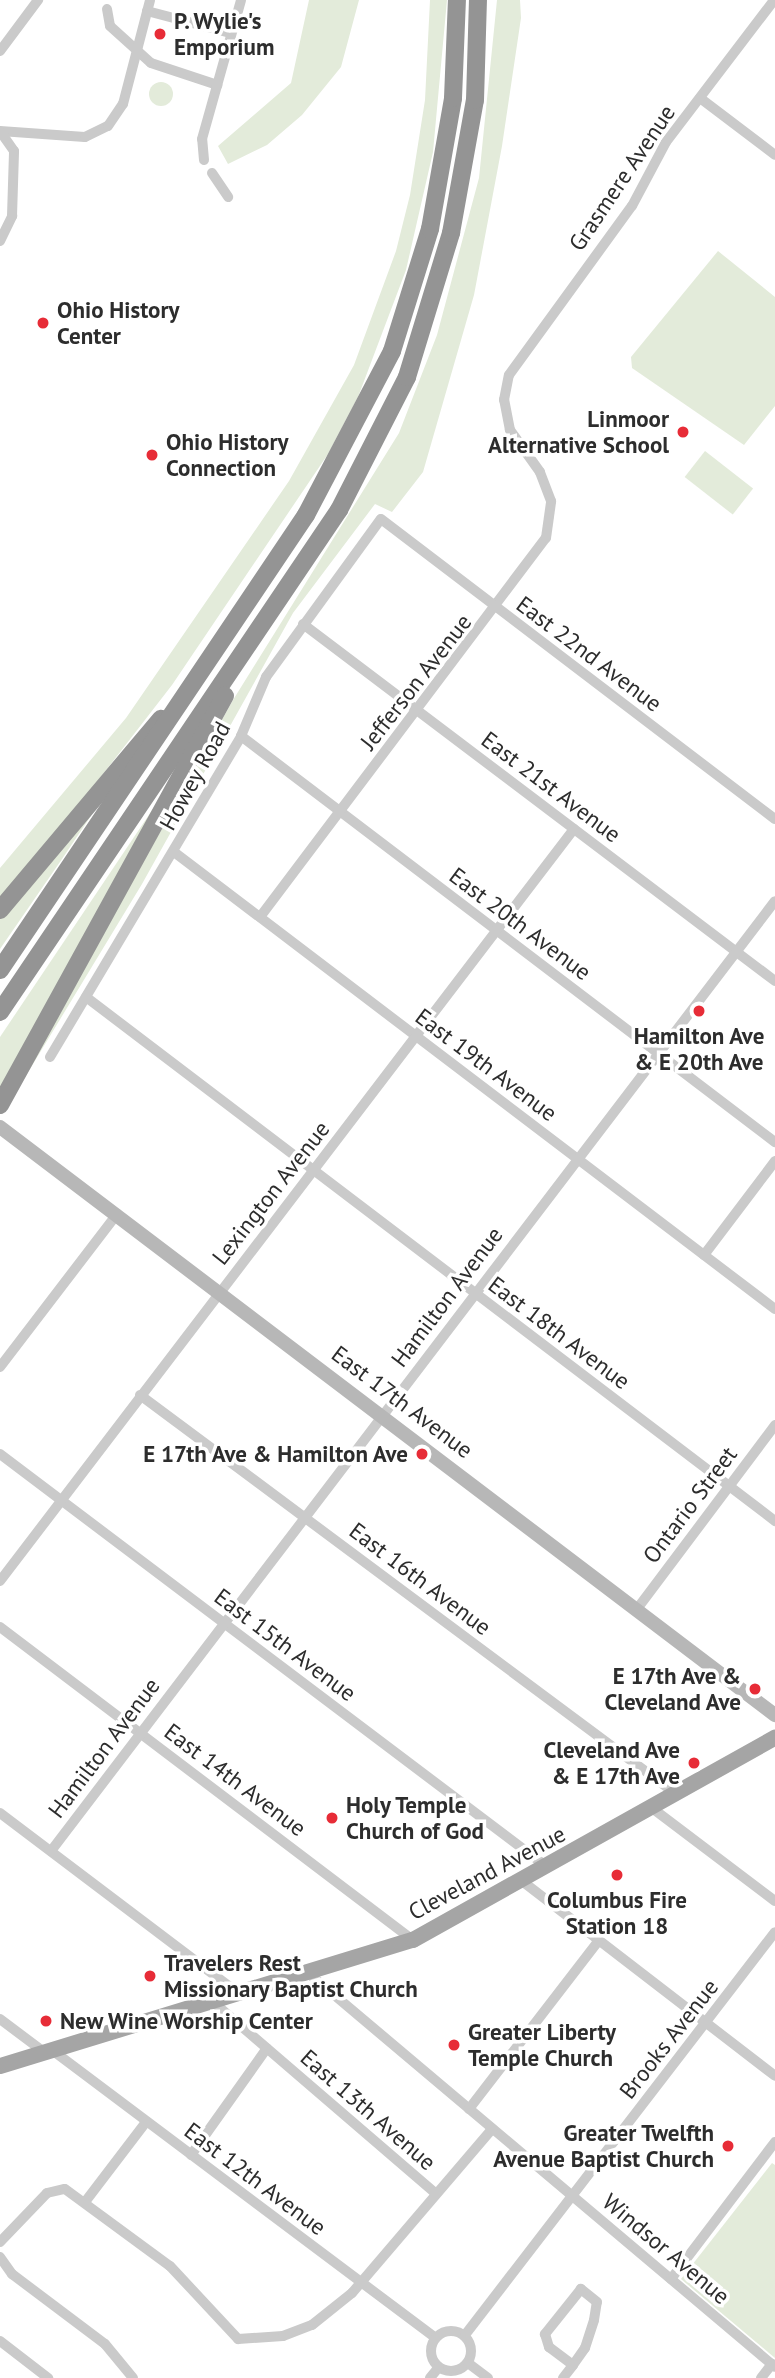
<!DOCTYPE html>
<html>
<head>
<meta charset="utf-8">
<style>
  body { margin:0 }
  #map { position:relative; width:775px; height:2378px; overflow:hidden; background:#fff; font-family:"PT Sans",sans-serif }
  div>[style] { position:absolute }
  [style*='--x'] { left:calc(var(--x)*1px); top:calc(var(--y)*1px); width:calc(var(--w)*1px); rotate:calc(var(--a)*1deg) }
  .green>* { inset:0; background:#e3ebda; transform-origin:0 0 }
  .round { border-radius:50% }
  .street>* { height:10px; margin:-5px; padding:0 5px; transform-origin:5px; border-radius:5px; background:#cacaca }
  .street>.ring { margin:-5px; padding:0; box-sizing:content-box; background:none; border:10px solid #cacaca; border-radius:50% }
  .secondary>* { height:14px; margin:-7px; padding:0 7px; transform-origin:7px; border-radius:7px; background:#b7b7b7 }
  .primary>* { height:16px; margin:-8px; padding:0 8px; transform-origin:8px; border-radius:8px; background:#a5a5a5 }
  .highway>* { height:18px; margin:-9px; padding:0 9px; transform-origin:9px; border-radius:9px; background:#949494 }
  .dots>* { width:19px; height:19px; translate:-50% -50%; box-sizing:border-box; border:4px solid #fff; border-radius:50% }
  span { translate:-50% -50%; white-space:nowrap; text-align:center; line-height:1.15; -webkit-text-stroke:7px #fff; paint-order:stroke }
  .poi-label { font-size:23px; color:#2d2d2d; font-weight:700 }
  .left { translate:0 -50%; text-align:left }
  .right { translate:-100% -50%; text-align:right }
  .street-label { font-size:23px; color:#2d2d2d }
</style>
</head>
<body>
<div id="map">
  <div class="green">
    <i style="clip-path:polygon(309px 0,359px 0,341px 67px,302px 115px,267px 145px,228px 164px,218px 146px,291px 83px)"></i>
    <i style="clip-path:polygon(430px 0,447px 0,433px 152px,406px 270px,358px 397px,328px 454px,172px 685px,0 907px,0 868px,126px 718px,289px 481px,354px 365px,396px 251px,410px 195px,425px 100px)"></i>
    <i style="clip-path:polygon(497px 0,520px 0,521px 18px,502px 146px,474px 295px,423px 472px,392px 512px,375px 504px,293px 613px,142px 884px,10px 1102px,233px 700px,399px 433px,437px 335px,479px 178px)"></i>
    <i class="round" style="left:149px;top:82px;width:24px;height:24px"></i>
    <i style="clip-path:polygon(718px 251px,775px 297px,775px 406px,744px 445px,632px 368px,631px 357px)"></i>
    <i style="left:705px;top:451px;width:61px;height:33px;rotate:38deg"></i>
    <i style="clip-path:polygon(181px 767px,0 1090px,0 1037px)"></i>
    <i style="clip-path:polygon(113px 783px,62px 859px,0 949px,0 918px)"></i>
    <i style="clip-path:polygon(772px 2163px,775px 2165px,775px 2358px,681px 2279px)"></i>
  </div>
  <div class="street">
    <i style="--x:107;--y:9;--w:17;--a:80"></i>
    <i style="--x:110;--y:26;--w:55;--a:42.1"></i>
    <i style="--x:151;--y:63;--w:70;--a:18.4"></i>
    <i style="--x:147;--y:11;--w:87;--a:14.7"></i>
    <i style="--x:0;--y:51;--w:64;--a:-53.3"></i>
    <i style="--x:700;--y:98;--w:94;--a:37.2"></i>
    <i style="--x:0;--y:131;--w:85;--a:4"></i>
    <i style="--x:85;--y:137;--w:25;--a:-26"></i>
    <i style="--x:108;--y:126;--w:27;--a:-56"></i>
    <i style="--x:123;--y:104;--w:107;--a:-75.4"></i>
    <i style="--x:204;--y:160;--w:21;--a:-95"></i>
    <i style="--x:202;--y:139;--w:144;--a:-74.3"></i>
    <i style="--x:212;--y:173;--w:29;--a:56"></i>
    <i style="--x:0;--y:241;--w:28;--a:-64"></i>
    <i style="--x:12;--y:216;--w:65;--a:-88.2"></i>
    <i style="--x:14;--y:151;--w:24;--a:-125"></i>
    <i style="--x:303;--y:624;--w:592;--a:37.1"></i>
    <i style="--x:241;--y:736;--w:671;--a:37.25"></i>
    <i style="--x:174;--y:852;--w:755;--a:37.25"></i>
    <i style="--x:260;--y:917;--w:475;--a:-53"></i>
    <i style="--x:546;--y:538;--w:37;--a:-82"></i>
    <i style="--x:551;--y:501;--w:31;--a:-111"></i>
    <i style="--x:540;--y:472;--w:52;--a:-125.5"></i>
    <i style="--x:510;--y:430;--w:31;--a:-101"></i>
    <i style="--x:504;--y:400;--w:25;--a:-79"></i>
    <i style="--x:509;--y:375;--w:209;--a:-54"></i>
    <i style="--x:632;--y:206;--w:72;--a:-62"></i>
    <i style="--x:666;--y:142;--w:178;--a:-52.7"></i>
    <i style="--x:86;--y:997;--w:866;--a:37.25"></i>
    <i style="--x:50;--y:1057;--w:374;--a:-59.2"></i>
    <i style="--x:241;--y:736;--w:64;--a:-67"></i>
    <i style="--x:266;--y:677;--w:195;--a:-54"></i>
    <i style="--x:381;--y:519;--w:495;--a:37.3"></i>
    <i style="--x:704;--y:1255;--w:118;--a:-52.9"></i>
    <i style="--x:0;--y:1367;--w:193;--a:-52.6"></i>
    <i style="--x:140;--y:1395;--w:668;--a:36.66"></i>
    <i style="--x:0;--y:1454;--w:685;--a:37.05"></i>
    <i style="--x:0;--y:1581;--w:946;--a:-52.65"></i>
    <i style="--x:637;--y:1609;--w:230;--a:-53.1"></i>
    <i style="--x:0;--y:1627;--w:518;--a:37.16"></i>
    <i style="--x:652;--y:1808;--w:154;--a:37.1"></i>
    <i style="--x:0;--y:1813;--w:298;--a:37.1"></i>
    <i style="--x:51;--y:1851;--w:1194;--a:-52.69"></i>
    <i style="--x:522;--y:1881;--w:319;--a:37.6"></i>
    <i style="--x:307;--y:1972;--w:612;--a:40.16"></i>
    <i style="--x:212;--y:2001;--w:294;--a:40.7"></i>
    <i style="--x:0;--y:2019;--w:55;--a:36.9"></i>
    <i style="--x:52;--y:2050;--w:479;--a:36.9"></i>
    <i style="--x:469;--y:2109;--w:213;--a:-52.4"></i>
    <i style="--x:191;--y:2155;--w:131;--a:-54.6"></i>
    <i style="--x:85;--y:2202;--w:101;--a:-52.7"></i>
    <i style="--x:0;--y:2242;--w:68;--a:-46.2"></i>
    <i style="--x:47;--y:2193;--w:18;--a:-13"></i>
    <i style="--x:65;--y:2189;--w:130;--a:36.3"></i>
    <i style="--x:170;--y:2266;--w:100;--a:47"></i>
    <i style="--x:238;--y:2339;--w:45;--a:-3.8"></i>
    <i style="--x:283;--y:2336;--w:31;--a:-21"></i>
    <i style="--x:312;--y:2325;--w:51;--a:-38.7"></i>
    <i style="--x:352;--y:2293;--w:216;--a:-49.5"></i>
    <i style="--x:0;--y:2257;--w:21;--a:55"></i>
    <i style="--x:12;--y:2274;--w:116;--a:37"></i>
    <i style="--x:105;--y:2344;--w:44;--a:50.5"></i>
    <i style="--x:671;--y:2279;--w:172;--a:-52.8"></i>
    <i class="ring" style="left:431px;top:2331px;width:30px;height:30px"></i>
    <i style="--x:465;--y:2335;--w:508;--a:-52.43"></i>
    <i style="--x:0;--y:2341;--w:61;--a:37.6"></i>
    <i style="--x:468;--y:2363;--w:25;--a:37"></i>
    <i style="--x:430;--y:2378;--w:14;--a:-51"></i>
    <i style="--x:563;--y:2378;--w:16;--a:-52"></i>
    <i style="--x:573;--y:2365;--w:21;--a:-55"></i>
    <i style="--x:585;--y:2348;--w:29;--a:-72"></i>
    <i style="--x:594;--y:2320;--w:18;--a:-81"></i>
    <i style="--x:597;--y:2302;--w:21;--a:-141"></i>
    <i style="--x:581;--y:2289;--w:58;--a:128.7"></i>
    <i style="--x:545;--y:2334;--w:14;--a:73"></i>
    <i style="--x:549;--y:2347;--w:30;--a:37"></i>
    <i style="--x:761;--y:2378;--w:18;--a:-52"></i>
  </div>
  <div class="secondary">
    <i style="--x:0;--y:1127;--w:973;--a:37.19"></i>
  </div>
  <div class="primary">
    <i style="--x:0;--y:2066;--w:432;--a:-17"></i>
    <i style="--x:413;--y:1940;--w:415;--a:-29.2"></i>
  </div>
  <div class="highway">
    <i style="--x:0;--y:910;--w:250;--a:-49.9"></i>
    <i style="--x:0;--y:970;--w:548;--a:-56.08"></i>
    <i style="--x:306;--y:515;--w:185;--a:-62.3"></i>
    <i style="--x:392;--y:351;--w:128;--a:-72.7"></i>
    <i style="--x:430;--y:229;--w:133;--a:-80"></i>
    <i style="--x:453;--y:98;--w:98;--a:-87.7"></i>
    <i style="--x:0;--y:1012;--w:606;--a:-55.97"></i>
    <i style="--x:339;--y:510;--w:149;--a:-62.9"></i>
    <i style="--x:407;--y:377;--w:151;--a:-73"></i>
    <i style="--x:451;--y:233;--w:135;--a:-79.8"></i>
    <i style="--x:475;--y:100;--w:100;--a:-88.3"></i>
    <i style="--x:0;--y:1105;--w:467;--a:-61.2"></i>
  </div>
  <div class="dots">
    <i style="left:160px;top:34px;background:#e72c37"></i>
    <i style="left:43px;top:323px;background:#e72c37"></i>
    <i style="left:683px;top:432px;background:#e72c37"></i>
    <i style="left:152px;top:455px;background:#e72c37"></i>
    <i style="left:699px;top:1011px;background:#e72c37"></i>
    <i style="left:422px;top:1454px;background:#e72c37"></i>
    <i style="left:755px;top:1689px;background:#e72c37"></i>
    <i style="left:694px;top:1763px;background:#e72c37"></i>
    <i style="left:332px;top:1818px;background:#e72c37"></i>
    <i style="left:617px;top:1875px;background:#e72c37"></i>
    <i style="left:150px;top:1976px;background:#e72c37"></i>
    <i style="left:46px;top:2021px;background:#e72c37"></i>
    <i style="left:454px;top:2045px;background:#e72c37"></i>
    <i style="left:728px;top:2146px;background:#e72c37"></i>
  </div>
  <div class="poi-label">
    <span class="left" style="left:174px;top:34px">P. Wylie's<br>Emporium</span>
    <span class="left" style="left:57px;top:323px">Ohio History<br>Center</span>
    <span class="right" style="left:669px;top:432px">Linmoor<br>Alternative School</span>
    <span class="left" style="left:166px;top:455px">Ohio History<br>Connection</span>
    <span style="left:699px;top:1049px">Hamilton Ave<br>&amp; E 20th Ave</span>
    <span class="right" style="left:408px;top:1454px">E 17th Ave &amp; Hamilton Ave</span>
    <span class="right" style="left:741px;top:1689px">E 17th Ave &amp;<br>Cleveland Ave</span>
    <span class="right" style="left:680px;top:1763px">Cleveland Ave<br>&amp; E 17th Ave</span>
    <span class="left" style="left:346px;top:1818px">Holy Temple<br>Church of God</span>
    <span style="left:617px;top:1913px">Columbus Fire<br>Station 18</span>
    <span class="left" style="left:164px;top:1976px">Travelers Rest<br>Missionary Baptist Church</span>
    <span class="left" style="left:60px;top:2021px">New Wine Worship Center</span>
    <span class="left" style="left:468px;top:2045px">Greater Liberty<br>Temple Church</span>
    <span class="right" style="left:714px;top:2146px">Greater Twelfth<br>Avenue Baptist Church</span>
  </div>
  <div class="street-label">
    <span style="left:622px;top:178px;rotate:-56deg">Grasmere Avenue</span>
    <span style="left:589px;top:654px;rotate:37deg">East 22nd Avenue</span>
    <span style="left:416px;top:682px;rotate:-52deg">Jefferson Avenue</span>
    <span style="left:195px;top:776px;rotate:-61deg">Howey Road</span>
    <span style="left:551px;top:787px;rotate:37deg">East 21st Avenue</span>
    <span style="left:520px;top:924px;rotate:37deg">East 20th Avenue</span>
    <span style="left:486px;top:1065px;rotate:37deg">East 19th Avenue</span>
    <span style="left:271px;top:1193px;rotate:-52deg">Lexington Avenue</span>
    <span style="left:447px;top:1297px;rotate:-53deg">Hamilton Avenue</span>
    <span style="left:559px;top:1333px;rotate:37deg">East 18th Avenue</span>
    <span style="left:402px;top:1402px;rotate:37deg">East 17th Avenue</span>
    <span style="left:690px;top:1505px;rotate:-53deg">Ontario Street</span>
    <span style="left:420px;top:1579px;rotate:37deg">East 16th Avenue</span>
    <span style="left:285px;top:1645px;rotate:37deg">East 15th Avenue</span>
    <span style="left:104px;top:1748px;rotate:-53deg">Hamilton Avenue</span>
    <span style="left:235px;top:1780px;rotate:37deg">East 14th Avenue</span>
    <span style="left:487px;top:1873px;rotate:-28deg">Cleveland Avenue</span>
    <span style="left:669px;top:2039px;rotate:-52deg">Brooks Avenue</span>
    <span style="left:368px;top:2110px;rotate:41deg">East 13th Avenue</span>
    <span style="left:255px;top:2179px;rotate:37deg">East 12th Avenue</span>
    <span style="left:666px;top:2249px;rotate:40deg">Windsor Avenue</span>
  </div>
</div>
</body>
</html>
